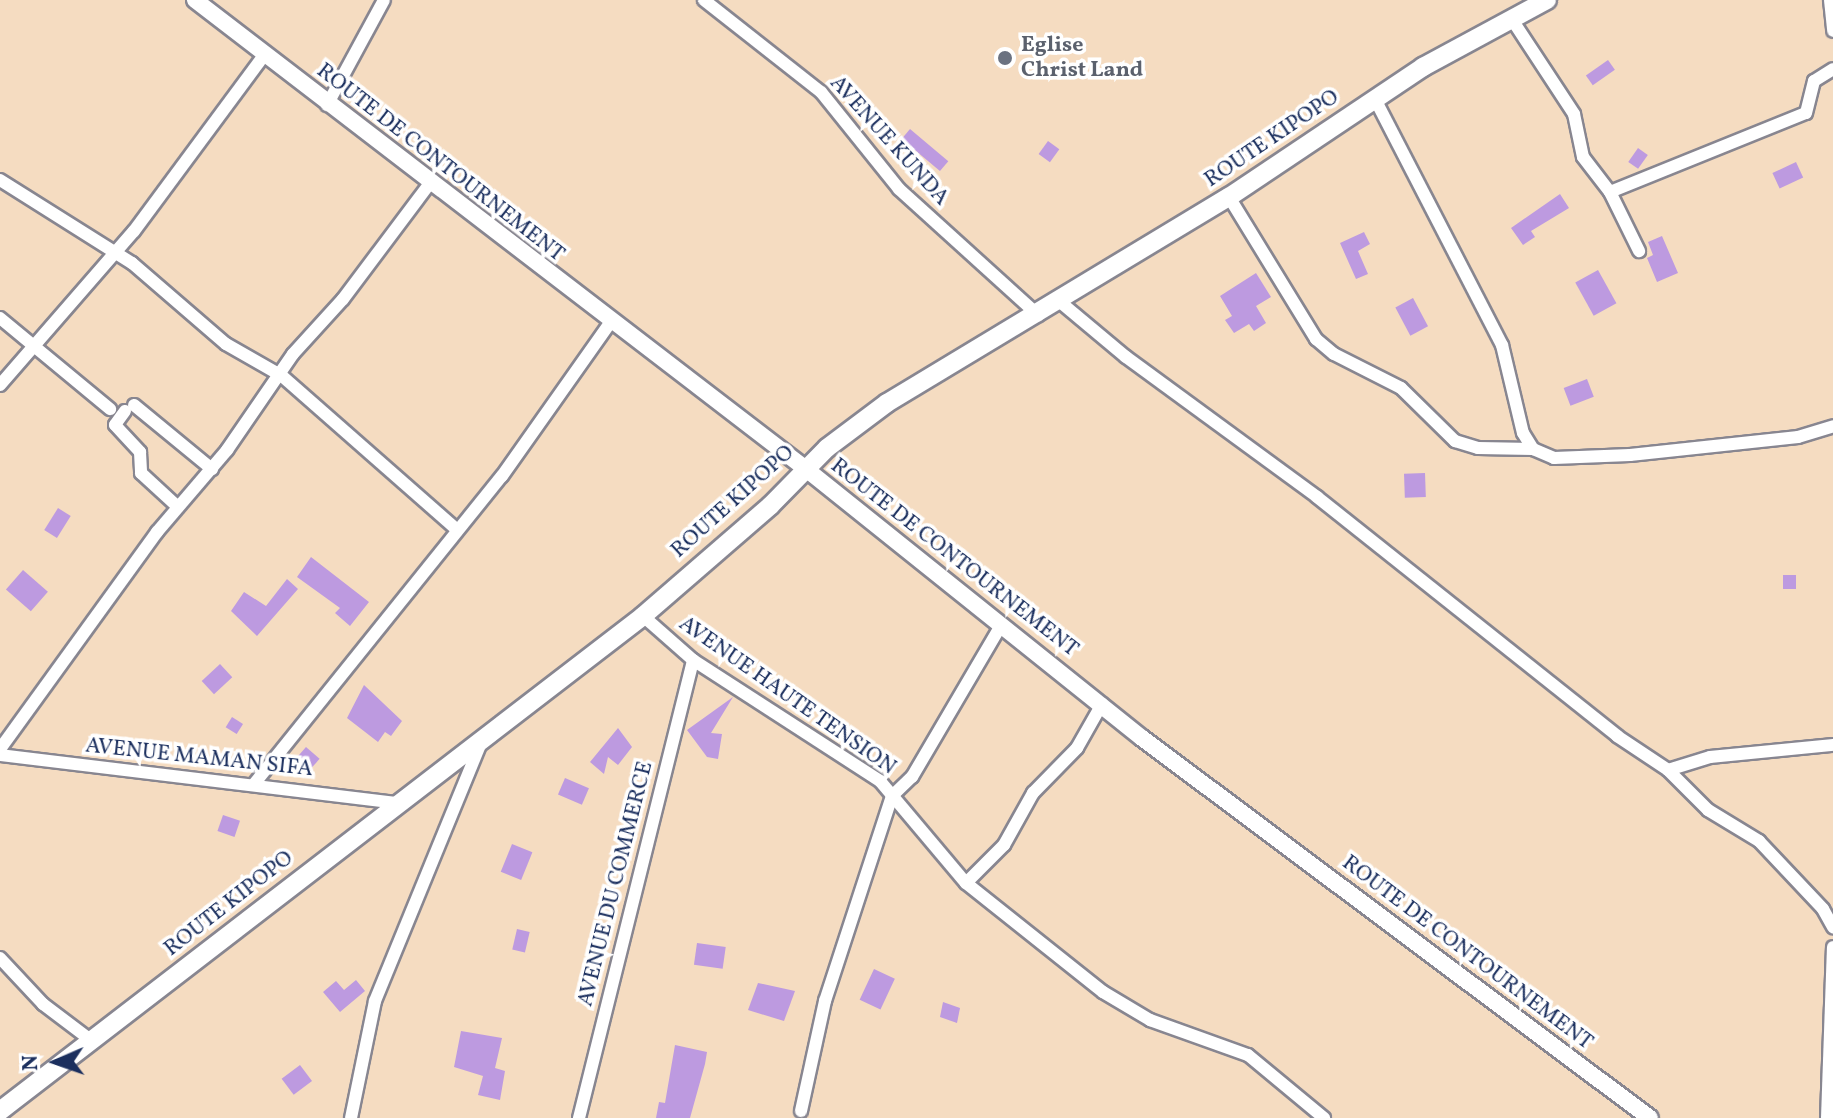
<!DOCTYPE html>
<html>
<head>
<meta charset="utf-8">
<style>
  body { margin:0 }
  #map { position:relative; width:1833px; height:1118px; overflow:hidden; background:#f5dcc1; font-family:Vollkorn,serif }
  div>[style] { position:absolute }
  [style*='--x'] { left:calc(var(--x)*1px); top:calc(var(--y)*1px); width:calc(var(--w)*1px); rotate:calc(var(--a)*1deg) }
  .building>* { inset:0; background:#bd9ae0; transform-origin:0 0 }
  .roads { filter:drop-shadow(2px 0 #888690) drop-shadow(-2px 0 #888690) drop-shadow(0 2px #888690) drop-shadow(0 -2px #888690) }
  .minor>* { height:12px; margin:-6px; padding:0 6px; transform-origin:6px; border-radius:6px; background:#fff }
  .tertiary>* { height:16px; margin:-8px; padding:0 8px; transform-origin:8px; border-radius:8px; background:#fff }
  .secondary>* { height:18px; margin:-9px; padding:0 9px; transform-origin:9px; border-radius:9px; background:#fff }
  .dots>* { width:22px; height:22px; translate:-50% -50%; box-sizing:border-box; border:4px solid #fff; border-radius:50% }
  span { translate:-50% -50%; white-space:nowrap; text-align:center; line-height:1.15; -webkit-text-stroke:7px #fff; paint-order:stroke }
  .worship-label { font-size:22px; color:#5b616d; font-weight:700 }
  .left { translate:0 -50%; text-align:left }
  .street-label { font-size:22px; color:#1b2f5e }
  .north { position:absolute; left:16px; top:1022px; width:80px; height:80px; -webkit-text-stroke:6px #fff; paint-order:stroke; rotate:268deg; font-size:22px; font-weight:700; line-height:32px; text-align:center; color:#1b2f5e }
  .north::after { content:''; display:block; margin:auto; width:28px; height:36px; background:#1b2f5e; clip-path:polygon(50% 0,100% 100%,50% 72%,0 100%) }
</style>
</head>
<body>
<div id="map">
  <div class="building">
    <i style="left:1608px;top:60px;width:12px;height:27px;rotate:55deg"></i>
    <i style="left:910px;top:129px;width:50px;height:13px;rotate:40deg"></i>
    <i style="left:1048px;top:141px;width:14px;height:16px;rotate:36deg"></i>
    <i style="left:1638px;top:148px;width:12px;height:17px;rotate:35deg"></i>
    <i style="left:1796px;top:162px;width:17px;height:26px;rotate:65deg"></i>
    <i style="clip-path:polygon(1560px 194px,1569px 208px,1531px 231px,1535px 237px,1523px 245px,1511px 228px)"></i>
    <i style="clip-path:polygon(1364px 232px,1370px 244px,1358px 251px,1368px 274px,1356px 279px,1340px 243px)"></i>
    <i style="clip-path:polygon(1662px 236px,1678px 273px,1657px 282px,1647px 258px,1653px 255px,1648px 242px)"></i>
    <i style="left:1598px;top:270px;width:38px;height:26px;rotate:61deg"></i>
    <i style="clip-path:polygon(1256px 273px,1271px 297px,1256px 306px,1266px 323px,1254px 331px,1249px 324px,1234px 333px,1225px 320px,1232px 316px,1220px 296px)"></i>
    <i style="left:1413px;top:298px;width:32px;height:20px;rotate:62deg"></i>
    <i style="left:1587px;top:379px;width:19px;height:25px;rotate:69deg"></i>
    <i style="left:1425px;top:473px;width:24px;height:21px;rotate:88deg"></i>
    <i style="left:58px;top:508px;width:15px;height:26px;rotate:32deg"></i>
    <i style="clip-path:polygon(311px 557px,369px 602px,350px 626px,335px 613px,340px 608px,297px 577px)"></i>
    <i style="left:23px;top:570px;width:33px;height:26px;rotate:41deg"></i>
    <i style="left:1783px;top:575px;width:13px;height:14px"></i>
    <i style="clip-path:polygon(287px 579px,298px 589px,257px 636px,231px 611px,244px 592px,266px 606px)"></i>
    <i style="left:220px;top:664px;width:18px;height:25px;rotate:47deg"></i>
    <i style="clip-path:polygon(364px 685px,402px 721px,391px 736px,385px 732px,378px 742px,347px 718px)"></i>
    <i style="clip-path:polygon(733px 697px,711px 733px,722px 734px,718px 759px,707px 757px,687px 730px)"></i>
    <i style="left:232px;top:717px;width:13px;height:12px;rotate:32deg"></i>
    <i style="clip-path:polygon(618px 728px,632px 747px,618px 765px,608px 757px,604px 774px,590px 762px)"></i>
    <i style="left:306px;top:747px;width:18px;height:12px;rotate:41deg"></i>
    <i style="left:565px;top:778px;width:26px;height:18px;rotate:23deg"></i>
    <i style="left:223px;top:815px;width:18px;height:17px;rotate:19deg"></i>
    <i style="clip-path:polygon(623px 826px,634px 831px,629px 841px,617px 838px)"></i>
    <i style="left:512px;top:844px;width:22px;height:30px;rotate:22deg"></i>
    <i style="left:517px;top:929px;width:13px;height:21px;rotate:13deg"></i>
    <i style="left:697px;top:943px;width:29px;height:22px;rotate:8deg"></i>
    <i style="left:874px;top:969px;width:23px;height:34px;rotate:25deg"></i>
    <i style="clip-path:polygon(356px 980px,365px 991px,340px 1012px,323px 992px,336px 981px,344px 990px)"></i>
    <i style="clip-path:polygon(758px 983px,795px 991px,784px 1021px,748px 1010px)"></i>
    <i style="clip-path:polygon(943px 1002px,960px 1008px,957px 1023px,940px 1017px)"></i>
    <i style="clip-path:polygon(461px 1031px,502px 1038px,495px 1068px,505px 1071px,500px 1100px,478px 1095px,483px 1076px,454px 1067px)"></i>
    <i style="clip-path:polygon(675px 1045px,707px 1052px,705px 1064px,690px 1118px,656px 1118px,659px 1102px,665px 1103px)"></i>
    <i style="left:300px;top:1065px;width:20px;height:23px;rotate:53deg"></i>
  </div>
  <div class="roads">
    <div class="minor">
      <i style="--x:704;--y:0;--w:149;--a:38.2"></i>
      <i style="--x:821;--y:92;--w:124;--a:51.2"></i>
      <i style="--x:899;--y:189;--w:188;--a:42.2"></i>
      <i style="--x:1830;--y:0;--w:31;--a:84"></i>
      <i style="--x:1511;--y:18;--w:115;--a:56.7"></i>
      <i style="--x:1574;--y:114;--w:44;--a:78.2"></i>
      <i style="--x:1583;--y:157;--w:44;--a:52.4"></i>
      <i style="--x:1610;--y:192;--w:66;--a:63.8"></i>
      <i style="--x:1375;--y:99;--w:277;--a:62.7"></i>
      <i style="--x:1502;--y:345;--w:90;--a:76.6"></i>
      <i style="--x:1523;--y:433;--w:19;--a:58"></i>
      <i style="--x:1533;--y:449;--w:23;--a:23"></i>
      <i style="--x:1554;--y:458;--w:76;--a:-2.3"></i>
      <i style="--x:1630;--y:455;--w:169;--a:-6.1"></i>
      <i style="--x:1798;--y:437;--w:37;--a:-17"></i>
      <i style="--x:327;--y:105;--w:119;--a:-61.5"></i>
      <i style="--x:0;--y:180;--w:156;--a:32.2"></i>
      <i style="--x:132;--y:263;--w:124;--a:40.8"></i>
      <i style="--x:226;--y:344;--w:64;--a:29.7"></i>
      <i style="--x:282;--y:376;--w:230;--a:41.3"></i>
      <i style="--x:1610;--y:192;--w:211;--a:-22"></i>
      <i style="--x:1806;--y:113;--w:33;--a:-76"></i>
      <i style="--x:1814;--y:81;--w:22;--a:-32"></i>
      <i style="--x:1229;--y:197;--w:167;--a:58.5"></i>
      <i style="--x:1316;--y:339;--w:23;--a:40"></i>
      <i style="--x:1334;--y:354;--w:75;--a:26.9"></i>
      <i style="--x:1401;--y:388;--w:76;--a:44.5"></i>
      <i style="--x:1455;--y:441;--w:24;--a:17"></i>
      <i style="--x:1478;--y:448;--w:55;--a:1"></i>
      <i style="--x:1059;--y:301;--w:87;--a:39.9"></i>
      <i style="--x:1126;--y:357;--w:237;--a:36.2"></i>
      <i style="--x:1317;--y:497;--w:384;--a:38.5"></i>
      <i style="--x:1617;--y:736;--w:61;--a:33.7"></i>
      <i style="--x:1668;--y:770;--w:57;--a:45"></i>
      <i style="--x:1708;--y:810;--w:60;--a:31.3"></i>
      <i style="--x:1759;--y:841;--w:93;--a:46.7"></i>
      <i style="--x:1823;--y:909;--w:21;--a:61"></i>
      <i style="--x:0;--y:318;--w:143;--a:39.6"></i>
      <i style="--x:0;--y:385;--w:204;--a:-49"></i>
      <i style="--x:134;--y:231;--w:219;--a:-53.5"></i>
      <i style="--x:134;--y:405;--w:101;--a:39.4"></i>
      <i style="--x:125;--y:411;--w:17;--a:126"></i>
      <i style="--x:115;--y:425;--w:37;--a:47"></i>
      <i style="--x:140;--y:452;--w:21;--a:87"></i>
      <i style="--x:141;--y:473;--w:50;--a:42.6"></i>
      <i style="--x:643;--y:616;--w:67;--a:41.3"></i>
      <i style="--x:693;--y:660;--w:223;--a:32.9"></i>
      <i style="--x:880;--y:781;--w:133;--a:49.9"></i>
      <i style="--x:966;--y:883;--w:175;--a:38.5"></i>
      <i style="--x:1103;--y:992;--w:55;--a:30.8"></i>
      <i style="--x:1150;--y:1020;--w:104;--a:19.7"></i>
      <i style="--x:1248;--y:1055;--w:99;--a:39.7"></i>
      <i style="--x:0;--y:749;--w:268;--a:-54.1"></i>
      <i style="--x:157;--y:532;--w:108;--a:-49.5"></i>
      <i style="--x:227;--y:450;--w:116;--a:-55.5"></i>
      <i style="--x:293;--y:354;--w:74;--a:-47.7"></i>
      <i style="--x:343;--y:299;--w:145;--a:-53.1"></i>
      <i style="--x:0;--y:755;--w:397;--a:6.9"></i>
      <i style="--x:1668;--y:770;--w:44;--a:-17.2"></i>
      <i style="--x:1710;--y:757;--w:124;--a:-5.6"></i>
      <i style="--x:254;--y:784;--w:395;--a:-51.2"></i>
      <i style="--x:502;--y:476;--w:187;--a:-54.8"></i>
      <i style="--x:966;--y:883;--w:54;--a:-45"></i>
      <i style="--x:1004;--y:845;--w:60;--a:-60.9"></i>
      <i style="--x:1033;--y:793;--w:63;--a:-45.6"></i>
      <i style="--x:1077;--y:748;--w:51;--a:-60.4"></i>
      <i style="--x:0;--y:958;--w:63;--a:46.9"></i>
      <i style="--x:43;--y:1004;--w:56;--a:37.1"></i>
      <i style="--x:801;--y:1111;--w:113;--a:-77.7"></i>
      <i style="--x:825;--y:1001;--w:216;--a:-71.9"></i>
      <i style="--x:892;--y:796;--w:28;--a:-44"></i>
      <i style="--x:912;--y:777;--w:176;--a:-59.6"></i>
      <i style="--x:351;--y:1118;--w:119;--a:-78.4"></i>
      <i style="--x:375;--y:1001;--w:280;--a:-67.7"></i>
      <i style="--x:579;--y:1118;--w:472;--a:-76"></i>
      <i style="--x:1827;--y:1118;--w:171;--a:-88"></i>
    </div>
    <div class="tertiary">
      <i style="--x:195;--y:0;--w:770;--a:37.51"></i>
      <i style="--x:806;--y:469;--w:430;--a:38.7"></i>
      <i style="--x:1142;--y:738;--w:634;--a:36.8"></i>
    </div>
    <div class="secondary">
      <i style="--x:0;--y:1111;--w:811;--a:-37.59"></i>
      <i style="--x:643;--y:616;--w:168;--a:-40.9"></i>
      <i style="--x:770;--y:506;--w:81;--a:-45.5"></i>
      <i style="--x:827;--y:448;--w:75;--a:-36.9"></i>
      <i style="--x:887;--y:403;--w:399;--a:-31.1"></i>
      <i style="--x:1229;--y:197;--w:234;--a:-33.8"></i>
      <i style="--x:1423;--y:67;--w:141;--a:-28.4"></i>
    </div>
  </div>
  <div class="dots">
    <i style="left:1005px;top:58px;background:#6b7280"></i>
  </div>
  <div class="worship-label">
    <span class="left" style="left:1021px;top:58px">Eglise<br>Christ Land</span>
  </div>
  <div class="street-label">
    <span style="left:1272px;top:139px;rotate:-34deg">ROUTE KIPOPO</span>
    <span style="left:889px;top:141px;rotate:48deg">AVENUE KUNDA</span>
    <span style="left:440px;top:163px;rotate:38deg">ROUTE DE CONTOURNEMENT</span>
    <span style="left:733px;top:502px;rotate:-42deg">ROUTE KIPOPO</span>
    <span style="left:954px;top:558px;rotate:38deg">ROUTE DE CONTOURNEMENT</span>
    <span style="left:787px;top:696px;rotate:35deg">AVENUE HAUTE TENSION</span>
    <span style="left:199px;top:758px;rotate:6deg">AVENUE MAMAN SIFA</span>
    <span style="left:616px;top:884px;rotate:-76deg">AVENUE DU COMMERCE</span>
    <span style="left:229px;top:904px;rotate:-38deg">ROUTE KIPOPO</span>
    <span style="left:1467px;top:953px;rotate:37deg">ROUTE DE CONTOURNEMENT</span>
  </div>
  <div class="north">N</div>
</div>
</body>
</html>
